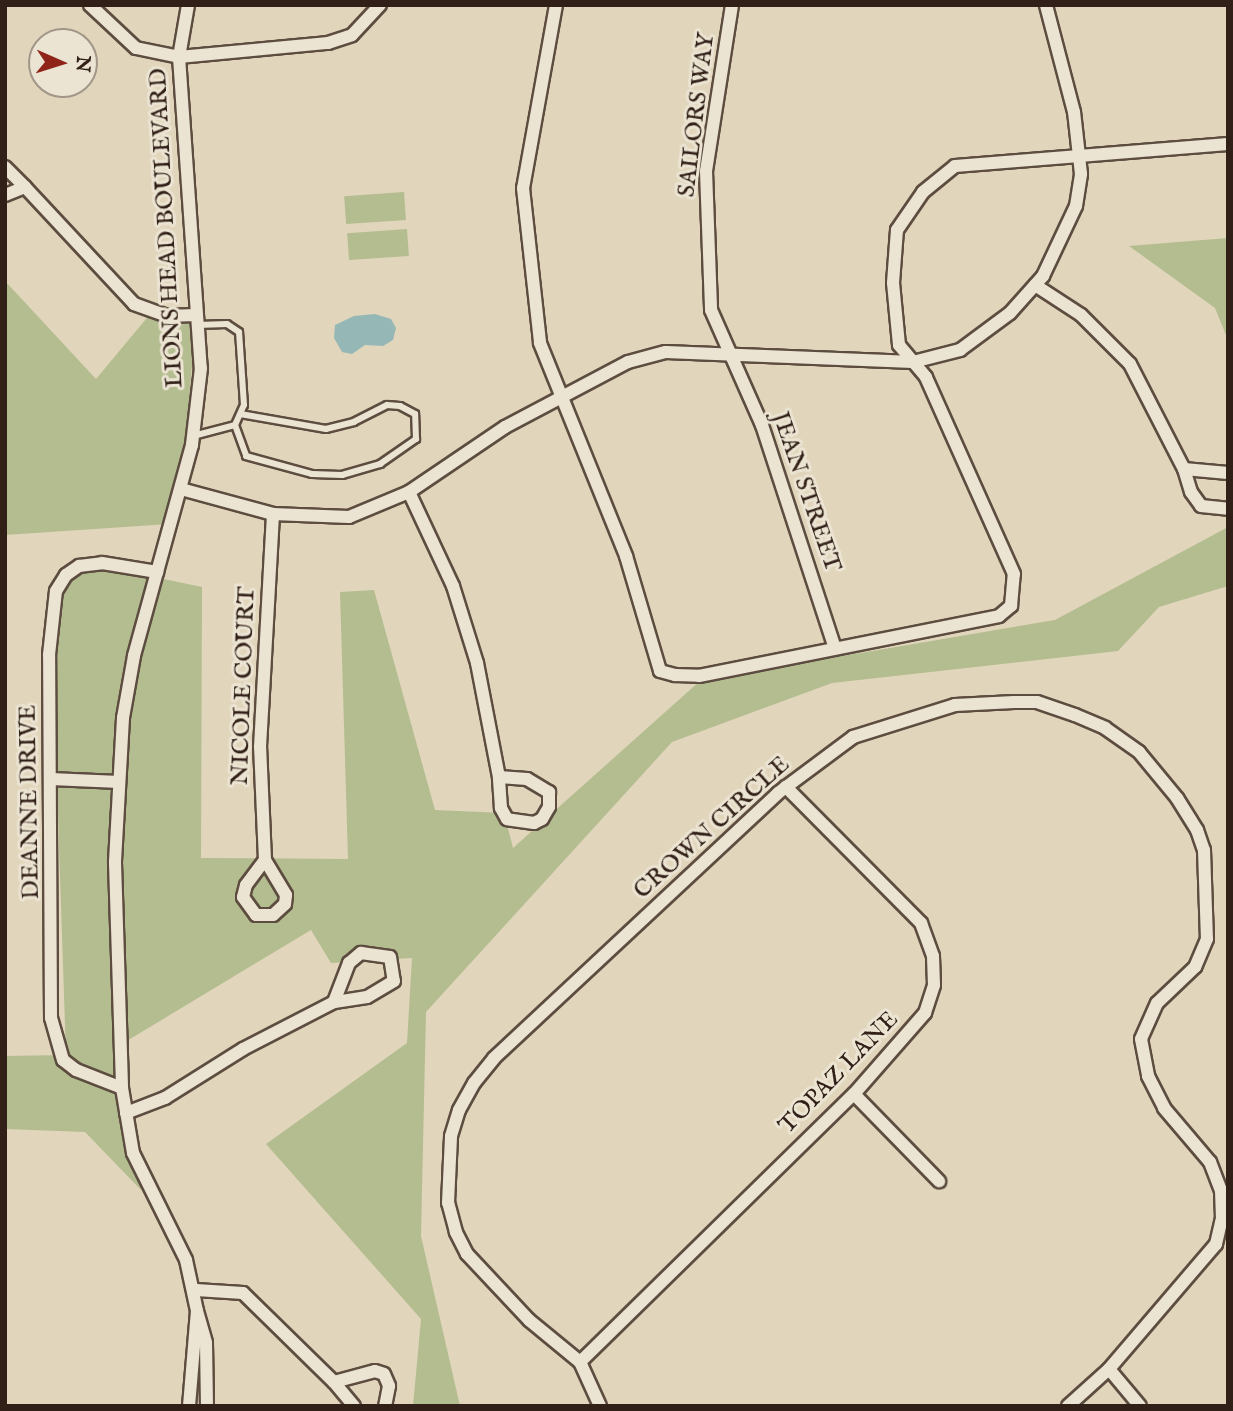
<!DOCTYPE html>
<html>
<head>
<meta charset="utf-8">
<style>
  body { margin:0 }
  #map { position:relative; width:1233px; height:1411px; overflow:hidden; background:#e1d5bb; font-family:"IM FELL English",serif }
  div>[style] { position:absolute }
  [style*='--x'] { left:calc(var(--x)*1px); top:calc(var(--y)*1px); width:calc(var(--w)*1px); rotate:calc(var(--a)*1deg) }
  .green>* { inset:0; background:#b4bd90; transform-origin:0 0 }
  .water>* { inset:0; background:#95b8b6 }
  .roads { filter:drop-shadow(2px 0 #5d4d40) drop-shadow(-2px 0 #5d4d40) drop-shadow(0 2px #5d4d40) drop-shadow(0 -2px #5d4d40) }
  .service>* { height:6px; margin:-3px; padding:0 3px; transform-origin:3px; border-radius:3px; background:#ece4d3 }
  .minor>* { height:12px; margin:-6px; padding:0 6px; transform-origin:6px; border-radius:6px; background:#ece4d3 }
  span { translate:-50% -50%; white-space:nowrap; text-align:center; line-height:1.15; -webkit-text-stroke:6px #ece4d3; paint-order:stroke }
  .street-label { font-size:24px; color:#312017 }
  .frame { position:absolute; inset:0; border:7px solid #312017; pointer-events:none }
  .north { position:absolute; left:28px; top:28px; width:70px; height:70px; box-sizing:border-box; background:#ece4d3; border:2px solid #a19688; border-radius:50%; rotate:93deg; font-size:19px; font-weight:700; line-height:28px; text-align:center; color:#312017 }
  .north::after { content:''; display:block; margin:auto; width:24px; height:32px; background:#8f2418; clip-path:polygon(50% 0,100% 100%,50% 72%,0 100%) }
</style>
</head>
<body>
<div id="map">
  <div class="green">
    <i style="left:404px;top:192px;width:28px;height:60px;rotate:86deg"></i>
    <i style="left:407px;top:229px;width:27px;height:60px;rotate:86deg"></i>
    <i style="clip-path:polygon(1228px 238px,1228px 340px,1215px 308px,1129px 246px)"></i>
    <i style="clip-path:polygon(5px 281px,96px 379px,151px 313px,196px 318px,182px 482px,169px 524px,5px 535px)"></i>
    <i style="clip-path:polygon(1228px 527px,1228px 586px,1159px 607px,1118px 651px,832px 683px,672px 742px,426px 1012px,421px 1236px,460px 1406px,413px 1406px,421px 1319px,266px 1144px,407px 1043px,412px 958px,331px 963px,311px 930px,120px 1045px,141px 1190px,85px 1132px,5px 1129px,5px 1056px,66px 1055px,51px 607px,87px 563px,202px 587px,201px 858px,348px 859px,340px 592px,374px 590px,435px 810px,504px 813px,513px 848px,701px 680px,1055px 620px)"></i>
  </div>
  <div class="water">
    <i style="clip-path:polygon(375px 314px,391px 319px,396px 328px,393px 340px,383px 346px,365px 345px,352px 354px,342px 352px,334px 338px,335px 325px,354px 316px)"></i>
  </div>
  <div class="roads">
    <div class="service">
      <i style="--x:235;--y:425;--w:33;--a:70"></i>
      <i style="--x:246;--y:456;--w:68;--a:15.3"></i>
      <i style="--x:312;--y:474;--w:30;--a:2"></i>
      <i style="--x:342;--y:475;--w:40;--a:-16"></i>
      <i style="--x:380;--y:464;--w:44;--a:-34.8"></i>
      <i style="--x:416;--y:439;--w:25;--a:-92"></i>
      <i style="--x:415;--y:414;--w:17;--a:-152"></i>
      <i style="--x:400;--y:406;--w:13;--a:-176"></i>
      <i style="--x:387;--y:405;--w:37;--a:153"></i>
      <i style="--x:354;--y:422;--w:29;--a:166"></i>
      <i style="--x:326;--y:429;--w:87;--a:-170.1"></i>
      <i style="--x:193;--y:436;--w:43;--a:-14.7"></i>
      <i style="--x:235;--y:425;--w:22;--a:-66"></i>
      <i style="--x:244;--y:405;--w:73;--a:-93.9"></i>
      <i style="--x:239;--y:332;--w:14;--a:-146"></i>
      <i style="--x:227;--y:324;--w:30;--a:178"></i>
    </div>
    <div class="minor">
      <i style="--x:90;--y:5;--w:63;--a:43.1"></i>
      <i style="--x:136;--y:48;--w:44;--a:11.8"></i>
      <i style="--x:179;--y:57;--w:150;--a:-5.4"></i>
      <i style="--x:328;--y:43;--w:25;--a:-18"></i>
      <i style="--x:352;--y:35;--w:41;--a:-47"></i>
      <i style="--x:188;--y:5;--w:53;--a:99.8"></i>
      <i style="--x:179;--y:57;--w:312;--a:86"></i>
      <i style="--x:201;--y:368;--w:78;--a:96.7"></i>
      <i style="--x:192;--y:445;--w:219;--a:105.4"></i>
      <i style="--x:134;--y:656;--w:63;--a:100.1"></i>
      <i style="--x:123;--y:718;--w:145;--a:93.2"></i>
      <i style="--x:115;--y:863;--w:225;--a:88.2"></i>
      <i style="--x:122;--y:1088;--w:66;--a:80.4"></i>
      <i style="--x:133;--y:1153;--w:119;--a:63.6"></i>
      <i style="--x:186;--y:1260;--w:52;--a:77.8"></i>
      <i style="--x:556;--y:5;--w:186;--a:100.2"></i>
      <i style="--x:523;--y:188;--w:156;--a:83.7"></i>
      <i style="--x:540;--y:343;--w:230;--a:68"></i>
      <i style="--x:626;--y:556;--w:120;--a:73.5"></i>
      <i style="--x:660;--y:671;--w:16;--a:15"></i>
      <i style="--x:675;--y:675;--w:24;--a:2"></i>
      <i style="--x:699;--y:676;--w:306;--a:-11.3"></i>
      <i style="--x:999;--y:616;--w:16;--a:-40"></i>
      <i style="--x:1011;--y:606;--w:32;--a:-85"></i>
      <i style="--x:1014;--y:574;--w:216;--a:-114.1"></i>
      <i style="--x:926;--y:377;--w:42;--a:-130.2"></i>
      <i style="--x:899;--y:345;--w:62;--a:-95.5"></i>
      <i style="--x:893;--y:283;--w:53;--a:-85.7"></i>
      <i style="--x:897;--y:230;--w:46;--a:-55.6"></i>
      <i style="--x:923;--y:192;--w:41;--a:-39.1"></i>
      <i style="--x:955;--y:166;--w:274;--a:-4.6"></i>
      <i style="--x:732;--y:5;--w:168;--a:98.9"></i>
      <i style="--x:706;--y:171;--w:139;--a:87.9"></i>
      <i style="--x:711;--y:310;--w:126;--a:66.1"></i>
      <i style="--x:762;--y:425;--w:235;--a:71.9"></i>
      <i style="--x:5;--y:167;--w:28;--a:45"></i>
      <i style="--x:25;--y:187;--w:22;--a:158"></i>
      <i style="--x:25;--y:187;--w:160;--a:47"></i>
      <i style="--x:134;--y:304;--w:35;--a:20"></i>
      <i style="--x:167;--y:316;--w:29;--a:-2"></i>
      <i style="--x:1035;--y:285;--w:55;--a:33.1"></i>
      <i style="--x:1081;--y:315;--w:69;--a:45"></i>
      <i style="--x:1130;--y:364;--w:118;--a:62.8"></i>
      <i style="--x:1228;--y:473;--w:44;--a:-174.8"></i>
      <i style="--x:1184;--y:469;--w:24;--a:73"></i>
      <i style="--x:1191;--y:492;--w:17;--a:54"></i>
      <i style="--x:1201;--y:506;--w:27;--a:6"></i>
      <i style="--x:181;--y:489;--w:95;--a:15.2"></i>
      <i style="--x:273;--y:514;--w:76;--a:2.3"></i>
      <i style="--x:349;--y:517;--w:65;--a:-22.6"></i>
      <i style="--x:409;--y:492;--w:116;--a:-34.1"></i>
      <i style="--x:505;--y:427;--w:139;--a:-27.9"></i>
      <i style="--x:628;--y:362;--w:39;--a:-15"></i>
      <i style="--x:666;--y:352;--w:247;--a:2.3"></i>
      <i style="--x:913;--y:362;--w:49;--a:-14.3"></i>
      <i style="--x:960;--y:350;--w:62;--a:-36.5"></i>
      <i style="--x:1010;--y:313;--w:50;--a:-48.3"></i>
      <i style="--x:1043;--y:276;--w:77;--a:-64.8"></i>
      <i style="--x:1076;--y:206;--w:32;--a:-81"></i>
      <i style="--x:1081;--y:174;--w:62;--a:-96.4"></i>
      <i style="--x:1074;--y:112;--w:111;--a:-104.7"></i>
      <i style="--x:409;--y:492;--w:104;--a:64.9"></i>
      <i style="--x:453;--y:586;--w:81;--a:72.7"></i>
      <i style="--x:477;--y:663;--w:116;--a:79.1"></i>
      <i style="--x:499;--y:777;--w:28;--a:4"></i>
      <i style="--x:527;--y:779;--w:26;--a:31"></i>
      <i style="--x:549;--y:792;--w:15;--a:90"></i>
      <i style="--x:549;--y:807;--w:14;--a:120"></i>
      <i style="--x:542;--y:819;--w:9;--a:153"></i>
      <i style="--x:534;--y:823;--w:27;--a:-172"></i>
      <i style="--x:507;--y:819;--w:13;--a:-119"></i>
      <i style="--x:501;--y:808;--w:31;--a:-94"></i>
      <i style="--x:51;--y:779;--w:68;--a:2.5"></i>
      <i style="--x:265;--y:860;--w:113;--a:-92.5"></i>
      <i style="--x:260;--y:747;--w:233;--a:-86.8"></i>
      <i style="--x:265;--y:860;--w:41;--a:59"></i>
      <i style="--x:286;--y:895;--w:9;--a:96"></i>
      <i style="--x:285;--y:904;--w:16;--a:137"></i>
      <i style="--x:273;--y:915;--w:17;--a:180"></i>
      <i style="--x:256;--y:915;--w:22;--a:-126"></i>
      <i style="--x:243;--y:897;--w:12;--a:-76"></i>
      <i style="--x:246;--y:885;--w:31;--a:-53"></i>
      <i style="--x:361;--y:953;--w:29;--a:8"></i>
      <i style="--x:390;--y:957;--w:24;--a:81"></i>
      <i style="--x:394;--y:981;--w:31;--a:149"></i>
      <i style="--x:367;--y:997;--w:33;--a:171"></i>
      <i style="--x:334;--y:1002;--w:42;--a:-69"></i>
      <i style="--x:349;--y:963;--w:16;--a:-40"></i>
      <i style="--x:122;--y:1088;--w:49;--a:-158.6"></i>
      <i style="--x:76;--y:1070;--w:16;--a:-142"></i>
      <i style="--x:63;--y:1060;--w:44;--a:-105.9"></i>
      <i style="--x:51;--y:1018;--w:363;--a:-90.3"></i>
      <i style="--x:49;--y:655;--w:64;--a:-83.8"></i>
      <i style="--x:56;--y:591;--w:19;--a:-58"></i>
      <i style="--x:66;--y:575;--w:16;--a:-35"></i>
      <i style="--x:79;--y:566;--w:23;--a:-7"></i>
      <i style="--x:102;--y:563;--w:56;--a:9.3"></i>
      <i style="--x:854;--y:1094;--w:122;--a:45.7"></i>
      <i style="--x:126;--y:1113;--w:42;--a:-21"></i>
      <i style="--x:165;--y:1098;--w:92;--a:-32.1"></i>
      <i style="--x:243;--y:1049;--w:102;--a:-27.3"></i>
      <i style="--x:196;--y:1290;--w:47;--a:3.7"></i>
      <i style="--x:243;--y:1293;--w:127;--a:44.4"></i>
      <i style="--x:580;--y:1362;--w:383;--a:-44.4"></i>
      <i style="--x:854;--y:1094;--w:108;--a:-48.8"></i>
      <i style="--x:925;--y:1013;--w:29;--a:-72"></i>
      <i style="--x:934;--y:985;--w:29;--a:-92"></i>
      <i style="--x:933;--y:956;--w:35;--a:-110"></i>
      <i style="--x:921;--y:923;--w:192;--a:-134.8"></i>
      <i style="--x:189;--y:1406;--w:95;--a:-85.2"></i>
      <i style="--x:197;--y:1311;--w:33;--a:74"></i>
      <i style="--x:206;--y:1343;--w:63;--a:89.1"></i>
      <i style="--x:354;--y:1406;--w:31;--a:-130"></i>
      <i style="--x:334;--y:1382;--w:42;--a:-15"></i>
      <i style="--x:375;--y:1371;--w:9;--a:18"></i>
      <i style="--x:384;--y:1374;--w:13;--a:67"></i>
      <i style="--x:389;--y:1386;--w:20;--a:101"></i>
      <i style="--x:600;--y:1406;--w:48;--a:-114.4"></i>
      <i style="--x:580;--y:1362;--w:66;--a:-140.5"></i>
      <i style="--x:529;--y:1320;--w:91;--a:-133.2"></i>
      <i style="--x:467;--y:1254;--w:25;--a:-117"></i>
      <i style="--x:456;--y:1232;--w:30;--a:-105"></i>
      <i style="--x:448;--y:1203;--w:67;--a:-87.4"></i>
      <i style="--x:451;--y:1136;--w:27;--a:-73"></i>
      <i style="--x:459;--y:1110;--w:31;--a:-61"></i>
      <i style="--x:474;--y:1083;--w:32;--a:-51"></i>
      <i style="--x:494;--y:1058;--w:388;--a:-43"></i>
      <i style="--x:778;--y:793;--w:94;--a:-36.7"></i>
      <i style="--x:853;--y:737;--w:107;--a:-17.4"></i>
      <i style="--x:955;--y:705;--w:59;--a:-2.9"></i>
      <i style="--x:1014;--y:702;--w:23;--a:0"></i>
      <i style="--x:1037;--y:702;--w:40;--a:18.9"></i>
      <i style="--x:1075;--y:715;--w:33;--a:23"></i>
      <i style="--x:1105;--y:728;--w:42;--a:35.2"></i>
      <i style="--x:1139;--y:752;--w:60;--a:50.4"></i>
      <i style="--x:1177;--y:798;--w:38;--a:58"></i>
      <i style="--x:1197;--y:830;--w:21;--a:71"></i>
      <i style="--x:1204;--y:850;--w:89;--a:88.1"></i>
      <i style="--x:1207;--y:939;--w:30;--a:113"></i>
      <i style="--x:1195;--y:967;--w:52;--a:136.5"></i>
      <i style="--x:1157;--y:1003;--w:39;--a:114"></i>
      <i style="--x:1141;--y:1039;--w:38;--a:79"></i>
      <i style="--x:1148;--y:1076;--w:36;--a:63"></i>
      <i style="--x:1164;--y:1108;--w:71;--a:49.6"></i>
      <i style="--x:1210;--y:1162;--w:30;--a:69"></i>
      <i style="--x:1221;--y:1190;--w:28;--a:88"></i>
      <i style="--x:1222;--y:1218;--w:27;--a:103"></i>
      <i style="--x:1216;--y:1244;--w:165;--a:130.6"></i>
      <i style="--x:1109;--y:1369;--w:48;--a:50"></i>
      <i style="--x:1068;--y:1406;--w:55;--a:-42.1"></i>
    </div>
  </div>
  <div class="street-label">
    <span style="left:697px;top:115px;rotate:-83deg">SAILORS WAY</span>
    <span style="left:167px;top:228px;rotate:-93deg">LIONS HEAD BOULEVARD</span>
    <span style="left:806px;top:492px;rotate:71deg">JEAN STREET</span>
    <span style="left:244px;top:686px;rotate:-88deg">NICOLE COURT</span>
    <span style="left:30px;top:802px;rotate:-91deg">DEANNE DRIVE</span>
    <span style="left:712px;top:828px;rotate:-42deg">CROWN CIRCLE</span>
    <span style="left:839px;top:1073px;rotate:-46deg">TOPAZ LANE</span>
  </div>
  <div class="frame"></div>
  <div class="north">N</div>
</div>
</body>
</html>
